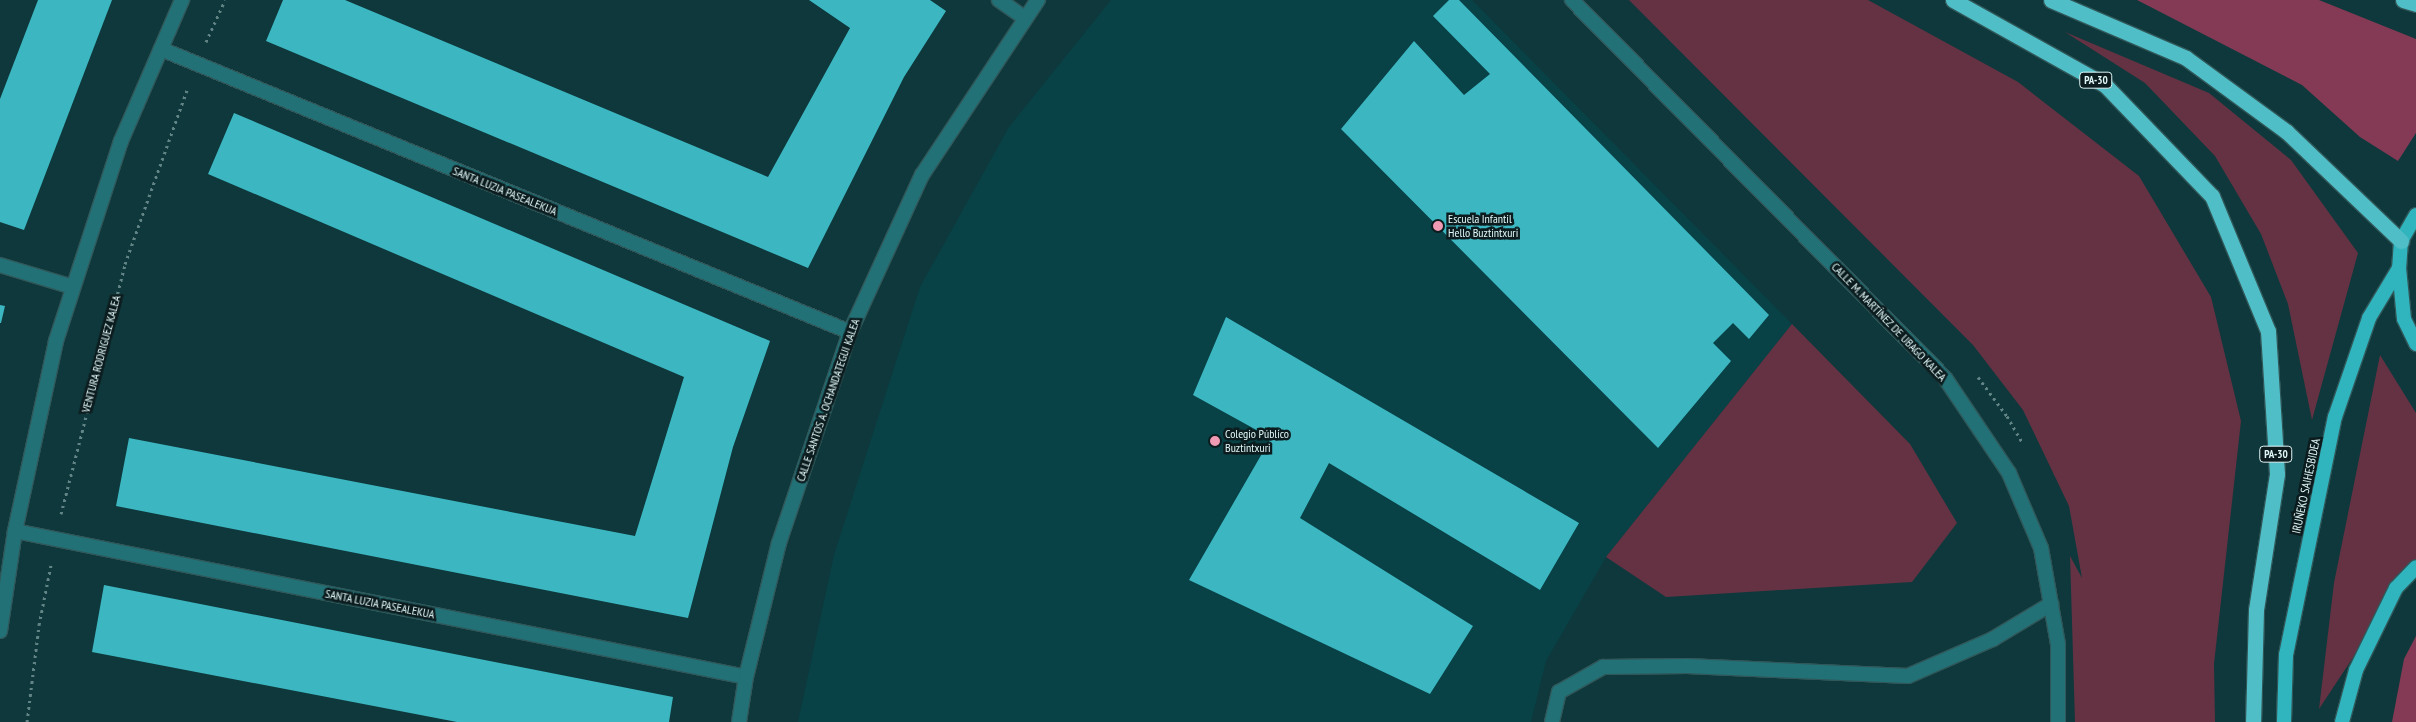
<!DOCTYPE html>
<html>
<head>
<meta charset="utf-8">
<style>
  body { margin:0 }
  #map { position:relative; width:2416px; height:722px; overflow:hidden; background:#0e383b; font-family:"PT Sans Narrow",sans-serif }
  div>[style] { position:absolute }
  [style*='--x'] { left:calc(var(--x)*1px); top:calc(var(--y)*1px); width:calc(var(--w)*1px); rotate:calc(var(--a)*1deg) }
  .built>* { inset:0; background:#084246 }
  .green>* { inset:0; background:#653243 }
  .forest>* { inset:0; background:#843a54 }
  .building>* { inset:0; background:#3cb7c1 }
  .path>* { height:3px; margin-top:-1.5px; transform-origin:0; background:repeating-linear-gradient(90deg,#628486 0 2.5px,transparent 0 6.5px) }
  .roads { filter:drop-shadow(1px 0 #305759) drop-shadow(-1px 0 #305759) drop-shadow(0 1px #305759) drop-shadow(0 -1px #305759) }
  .service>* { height:14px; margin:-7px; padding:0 7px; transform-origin:7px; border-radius:7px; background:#227177 }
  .pedestrian>* { height:14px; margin:-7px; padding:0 7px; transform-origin:7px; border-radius:7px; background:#227177 }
  .minor>* { height:14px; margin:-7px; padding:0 7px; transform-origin:7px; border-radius:7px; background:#227177 }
  .trunk>* { height:14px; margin:-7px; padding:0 7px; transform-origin:7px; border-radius:7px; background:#30b4be }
  .motorway>* { height:15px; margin:-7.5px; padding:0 7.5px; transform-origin:7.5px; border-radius:7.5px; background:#50bec6 }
  .dots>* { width:14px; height:14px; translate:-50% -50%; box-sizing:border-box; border:2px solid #0c1c1e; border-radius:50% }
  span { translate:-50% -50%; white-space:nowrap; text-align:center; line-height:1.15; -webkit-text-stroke:5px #0c1c1e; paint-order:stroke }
  .shield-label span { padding:1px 4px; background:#0c1c1e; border:1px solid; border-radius:4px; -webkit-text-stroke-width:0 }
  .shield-label { font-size:11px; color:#e1f7f8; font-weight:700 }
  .street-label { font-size:12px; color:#e1f7f8 }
  .poi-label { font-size:12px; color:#e1f7f8 }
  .left { translate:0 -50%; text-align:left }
</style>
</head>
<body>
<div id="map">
  <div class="built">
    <i style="clip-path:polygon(1111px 0,1472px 0,1792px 324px,1606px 557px,1546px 661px,1531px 722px,798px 722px,834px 555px,920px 287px,1009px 127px)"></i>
  </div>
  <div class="green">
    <i style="clip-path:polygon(1629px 0,1868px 0,2018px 82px,2139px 176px,2211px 297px,2241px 421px,2214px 664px,2215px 722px,2075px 722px,2070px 556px,2082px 578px,2069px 506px,2023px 410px,1973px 345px)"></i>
    <i style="clip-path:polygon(2065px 32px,2209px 93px,2291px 160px,2358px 253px,2312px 420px,2288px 304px,2261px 234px,2215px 156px,2145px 83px)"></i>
    <i style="clip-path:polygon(1792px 324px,1910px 444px,1957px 523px,1912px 582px,1666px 597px,1606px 557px)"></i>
    <i style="clip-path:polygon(2380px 355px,2416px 413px,2416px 562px,2319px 709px,2334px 583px)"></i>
  </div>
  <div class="forest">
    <i style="clip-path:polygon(2137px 0,2319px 0,2416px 39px,2416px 133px,2398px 161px,2360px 137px,2302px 85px)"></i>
    <i style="clip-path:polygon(2416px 636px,2416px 722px,2392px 722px,2404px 659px)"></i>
  </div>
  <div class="building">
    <i style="clip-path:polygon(38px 0,112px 0,24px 230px,0 222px,0 99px)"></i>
    <i style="clip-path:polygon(283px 0,345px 0,768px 177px,850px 28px,809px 0,930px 0,946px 11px,904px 77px,808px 268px,266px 41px)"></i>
    <i style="clip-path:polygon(1449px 0,1459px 0,1769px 315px,1749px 339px,1733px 323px,1713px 343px,1731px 361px,1658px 448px,1341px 129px,1414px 41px,1464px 95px,1490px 74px,1433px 16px)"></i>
    <i style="clip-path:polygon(234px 113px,770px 341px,733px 447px,688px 618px,116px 506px,129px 438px,635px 536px,684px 377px,208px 174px)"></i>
    <i style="clip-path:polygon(0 305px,5px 306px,1px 323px,0 323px)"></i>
    <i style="clip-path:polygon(1226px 317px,1579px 523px,1540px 590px,1329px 463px,1300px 518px,1473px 626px,1430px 694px,1189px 580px,1271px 438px,1193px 395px)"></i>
    <i style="clip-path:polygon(104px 585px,673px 697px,669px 722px,457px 722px,92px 652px)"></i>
  </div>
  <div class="path">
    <i style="--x:206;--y:42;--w:46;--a:-65.7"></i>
    <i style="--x:1978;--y:377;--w:49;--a:53.4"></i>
    <i style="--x:2007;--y:416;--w:30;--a:60"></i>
    <i style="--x:61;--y:514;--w:258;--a:-75.6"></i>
    <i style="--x:125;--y:264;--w:188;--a:-70.4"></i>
    <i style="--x:27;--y:722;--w:98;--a:-82.9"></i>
    <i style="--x:39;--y:625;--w:61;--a:-78.7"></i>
  </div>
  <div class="roads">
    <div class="service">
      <i style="--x:1552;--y:722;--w:31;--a:-77"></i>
      <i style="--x:1559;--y:692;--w:51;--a:-29.6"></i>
      <i style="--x:1603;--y:667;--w:84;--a:-0.7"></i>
      <i style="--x:1687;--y:666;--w:221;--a:2.6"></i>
      <i style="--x:1908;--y:676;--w:93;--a:-23.5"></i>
      <i style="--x:1993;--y:639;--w:68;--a:-31.1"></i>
    </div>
    <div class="pedestrian">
      <i style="--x:999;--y:0;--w:32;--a:35"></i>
      <i style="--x:161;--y:49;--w:745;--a:22.33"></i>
      <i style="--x:0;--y:265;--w:76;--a:16.8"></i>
      <i style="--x:15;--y:531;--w:745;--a:11.29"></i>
    </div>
    <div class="minor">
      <i style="--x:1572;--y:0;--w:531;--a:45.38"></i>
      <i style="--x:1945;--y:378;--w:115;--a:56"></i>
      <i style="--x:2009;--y:473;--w:82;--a:66.9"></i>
      <i style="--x:2041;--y:548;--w:97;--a:80"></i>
      <i style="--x:2058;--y:644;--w:78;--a:90"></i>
      <i style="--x:0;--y:631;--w:101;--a:-81.5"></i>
      <i style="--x:15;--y:531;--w:194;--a:-77.8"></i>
      <i style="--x:56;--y:341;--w:210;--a:-72"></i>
      <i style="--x:121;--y:141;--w:154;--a:-66.6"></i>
      <i style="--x:739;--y:722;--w:46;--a:-81.2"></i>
      <i style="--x:746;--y:677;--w:138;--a:-76.2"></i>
      <i style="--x:779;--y:543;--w:223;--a:-71.4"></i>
      <i style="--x:850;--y:332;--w:173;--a:-65.4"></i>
      <i style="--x:922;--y:175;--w:210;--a:-56.5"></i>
    </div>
    <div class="trunk">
      <i style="--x:2416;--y:215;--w:30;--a:120"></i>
      <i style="--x:2401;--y:241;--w:27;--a:94"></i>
      <i style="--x:2399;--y:268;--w:51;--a:84.4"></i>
      <i style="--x:2404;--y:319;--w:28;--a:64"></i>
      <i style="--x:2284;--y:722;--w:67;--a:-88.3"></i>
      <i style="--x:2286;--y:655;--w:243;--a:-78.4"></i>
      <i style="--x:2335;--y:417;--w:105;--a:-71"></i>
      <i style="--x:2369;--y:318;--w:58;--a:-59"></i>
      <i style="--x:2342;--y:722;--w:54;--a:-74.9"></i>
      <i style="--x:2356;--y:670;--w:91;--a:-64"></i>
      <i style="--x:2396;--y:588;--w:29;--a:-46"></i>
    </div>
    <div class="motorway">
      <i style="--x:1953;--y:0;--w:174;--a:29.2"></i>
      <i style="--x:2105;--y:85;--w:154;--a:46.1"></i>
      <i style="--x:2212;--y:196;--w:146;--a:67.5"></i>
      <i style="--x:2268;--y:331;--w:143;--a:86.4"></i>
      <i style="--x:2277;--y:474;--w:138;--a:98.8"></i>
      <i style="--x:2256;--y:610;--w:112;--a:91.5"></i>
      <i style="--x:2051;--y:0;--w:147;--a:23.2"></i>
      <i style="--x:2186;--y:58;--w:125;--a:36.2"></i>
      <i style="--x:2287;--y:132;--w:158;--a:43.7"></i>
      <i style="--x:2403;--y:0;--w:14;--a:17"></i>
    </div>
  </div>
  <div class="dots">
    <i style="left:1438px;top:226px;background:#f09ab4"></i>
    <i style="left:1215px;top:441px;background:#f09ab4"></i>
  </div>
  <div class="shield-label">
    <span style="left:2096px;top:80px">PA-30</span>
    <span style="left:2276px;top:454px">PA-30</span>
  </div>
  <div class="street-label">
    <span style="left:505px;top:191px;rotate:22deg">SANTA LUZIA PASEALEKUA</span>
    <span style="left:1889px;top:322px;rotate:46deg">CALLE M. MARTÍNEZ DE UBAGO KALEA</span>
    <span style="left:101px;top:354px;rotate:-75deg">VENTURA RODRIGUEZ KALEA</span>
    <span style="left:828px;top:400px;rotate:-71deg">CALLE SANTOS A. OCHANDATEGUI KALEA</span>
    <span style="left:2306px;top:486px;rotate:-78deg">IRUÑEKO SAIHESBIDEA</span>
    <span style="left:380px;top:604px;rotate:11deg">SANTA LUZIA PASEALEKUA</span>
  </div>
  <div class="poi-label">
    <span class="left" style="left:1448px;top:226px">Escuela Infantil<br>Hello Buztintxuri</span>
    <span class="left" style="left:1225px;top:441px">Colegio Público<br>Buztintxuri</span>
  </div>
</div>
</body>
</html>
